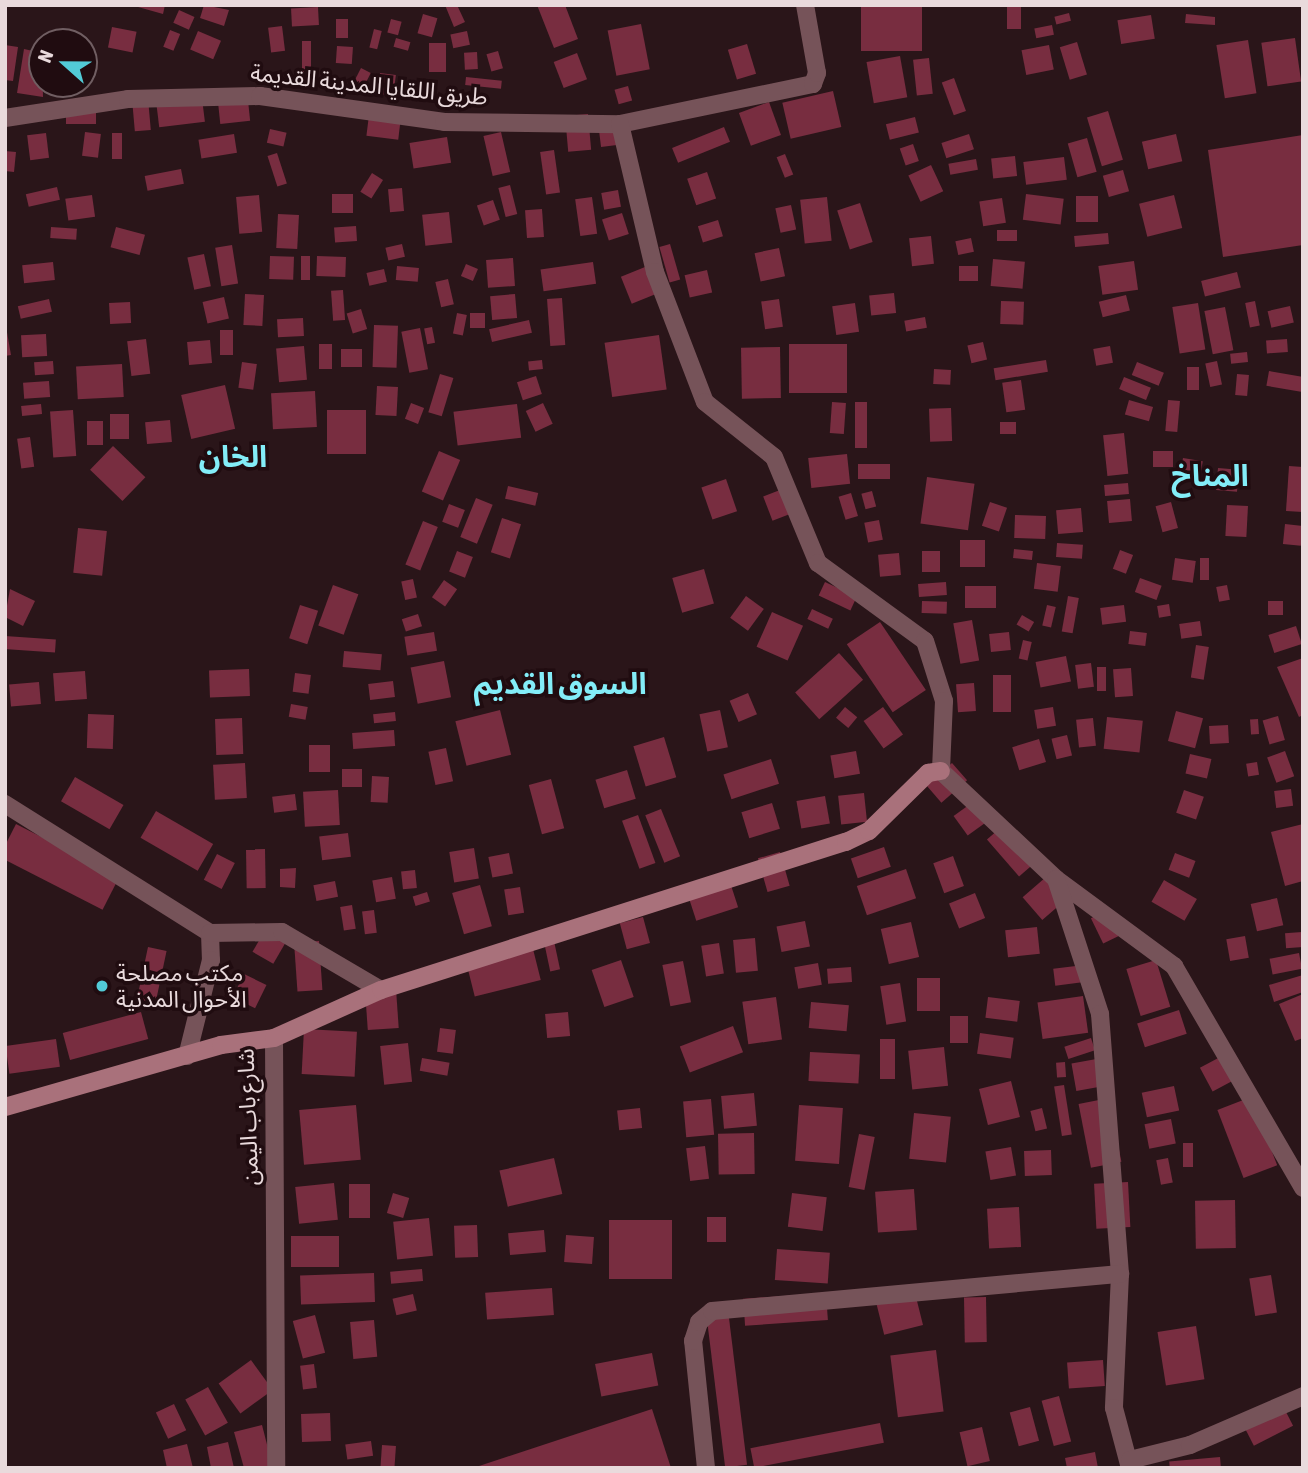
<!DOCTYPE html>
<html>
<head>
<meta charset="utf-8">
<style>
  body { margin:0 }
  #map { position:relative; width:1308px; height:1473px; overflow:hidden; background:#2a1519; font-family:"Asap Condensed","Noto Sans Arabic",sans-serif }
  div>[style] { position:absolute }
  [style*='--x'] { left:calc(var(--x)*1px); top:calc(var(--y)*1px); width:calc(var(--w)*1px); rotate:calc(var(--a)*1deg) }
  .building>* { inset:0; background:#782d40; transform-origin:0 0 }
  .street>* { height:18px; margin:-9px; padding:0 9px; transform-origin:9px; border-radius:9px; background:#765359 }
  .secondary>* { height:18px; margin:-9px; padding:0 9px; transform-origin:9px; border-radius:9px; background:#a9717b }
  .dots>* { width:19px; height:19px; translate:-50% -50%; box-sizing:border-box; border:4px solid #200c10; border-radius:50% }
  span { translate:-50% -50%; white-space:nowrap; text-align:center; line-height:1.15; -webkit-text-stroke:7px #200c10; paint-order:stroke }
  .street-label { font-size:23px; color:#e9dadc }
  .poi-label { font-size:23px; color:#e9dadc }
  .left { translate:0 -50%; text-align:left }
  .district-label { font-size:30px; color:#83edf8; font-weight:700 }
  .frame { position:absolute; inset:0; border:7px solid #e9dadc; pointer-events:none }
  .north { position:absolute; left:28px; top:28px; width:70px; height:70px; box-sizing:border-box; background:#200c10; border:2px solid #705e62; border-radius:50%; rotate:291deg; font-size:19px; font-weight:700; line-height:28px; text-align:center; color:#e9dadc }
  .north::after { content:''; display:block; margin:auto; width:24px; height:32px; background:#52cbd7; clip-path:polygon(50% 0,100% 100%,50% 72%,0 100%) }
</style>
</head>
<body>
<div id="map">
  <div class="building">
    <i style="clip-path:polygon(131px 5px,165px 5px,163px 14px)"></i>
    <i style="clip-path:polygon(204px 5px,229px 10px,224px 26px,200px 18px)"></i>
    <i style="clip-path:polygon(445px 5px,457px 5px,465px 22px,454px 27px)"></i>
    <i style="clip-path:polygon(537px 5px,565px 5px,578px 39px,554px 48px)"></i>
    <i style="left:861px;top:5px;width:61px;height:46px"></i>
    <i style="left:1007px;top:5px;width:14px;height:24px"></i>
    <i style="left:318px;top:7px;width:18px;height:27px;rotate:87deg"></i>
    <i style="left:179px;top:10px;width:17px;height:14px;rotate:24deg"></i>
    <i style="left:1069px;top:13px;width:8px;height:15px;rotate:76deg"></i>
    <i style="left:423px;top:14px;width:15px;height:20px;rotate:16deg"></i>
    <i style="clip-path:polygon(1186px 14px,1215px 17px,1215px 25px,1185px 23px)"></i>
    <i style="left:1151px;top:15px;width:24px;height:34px;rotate:81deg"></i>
    <i style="left:336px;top:19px;width:12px;height:19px"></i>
    <i style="left:391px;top:19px;width:11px;height:14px;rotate:15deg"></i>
    <i style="left:641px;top:24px;width:46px;height:34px;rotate:79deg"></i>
    <i style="left:1052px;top:25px;width:10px;height:18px;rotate:79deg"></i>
    <i style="left:282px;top:26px;width:25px;height:14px;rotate:83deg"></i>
    <i style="left:112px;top:27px;width:25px;height:21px;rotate:11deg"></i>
    <i style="left:374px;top:29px;width:8px;height:19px;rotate:14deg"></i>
    <i style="left:170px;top:30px;width:11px;height:18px;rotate:22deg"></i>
    <i style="left:198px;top:31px;width:25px;height:20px;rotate:23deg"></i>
    <i style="left:467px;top:31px;width:14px;height:17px;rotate:78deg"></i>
    <i style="left:396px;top:38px;width:15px;height:9px;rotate:16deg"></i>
    <i style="left:1295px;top:38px;width:44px;height:34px;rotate:82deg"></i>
    <i style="left:1248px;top:40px;width:54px;height:32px;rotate:81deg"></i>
    <i style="left:302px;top:41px;width:9px;height:31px"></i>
    <i style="left:1077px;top:42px;width:34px;height:18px;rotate:73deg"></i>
    <i style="left:429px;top:43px;width:17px;height:29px"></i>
    <i style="left:747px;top:44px;width:31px;height:20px;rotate:73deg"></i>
    <i style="clip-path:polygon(5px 45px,18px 47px,13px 81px,5px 80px)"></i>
    <i style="left:1049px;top:45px;width:25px;height:28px;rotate:79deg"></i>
    <i style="left:337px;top:46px;width:16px;height:17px;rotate:4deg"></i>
    <i style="clip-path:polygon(24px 49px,42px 53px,43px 97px,17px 93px)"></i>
    <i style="left:498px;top:51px;width:18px;height:12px;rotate:74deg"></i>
    <i style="left:477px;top:52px;width:17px;height:13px;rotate:87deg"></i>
    <i style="left:577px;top:53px;width:28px;height:25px;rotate:69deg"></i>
    <i style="left:900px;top:56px;width:42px;height:34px;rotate:80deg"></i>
    <i style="left:929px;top:58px;width:36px;height:16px;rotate:84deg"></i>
    <i style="left:361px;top:68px;width:11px;height:22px;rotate:27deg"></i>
    <i style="left:380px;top:73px;width:16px;height:21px;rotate:7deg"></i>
    <i style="left:466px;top:77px;width:36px;height:8px;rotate:6deg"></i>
    <i style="left:954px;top:78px;width:35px;height:13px;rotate:70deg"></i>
    <i style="left:628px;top:86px;width:15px;height:14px;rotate:74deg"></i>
    <i style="left:201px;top:90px;width:32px;height:46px;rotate:83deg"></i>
    <i style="left:247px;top:91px;width:30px;height:30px;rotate:84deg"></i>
    <i style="left:833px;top:91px;width:37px;height:52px;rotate:77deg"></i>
    <i style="left:148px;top:98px;width:32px;height:16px;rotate:85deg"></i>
    <i style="left:769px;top:102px;width:35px;height:32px;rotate:70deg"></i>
    <i style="left:66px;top:104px;width:30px;height:20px"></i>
    <i style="left:1108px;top:111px;width:51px;height:22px;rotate:73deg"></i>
    <i style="left:588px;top:114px;width:36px;height:23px;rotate:85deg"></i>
    <i style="left:369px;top:115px;width:32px;height:21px;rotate:7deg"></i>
    <i style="left:915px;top:117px;width:16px;height:30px;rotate:76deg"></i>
    <i style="left:616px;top:121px;width:24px;height:18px;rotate:83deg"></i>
    <i style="left:724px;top:127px;width:16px;height:56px;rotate:68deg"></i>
    <i style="left:270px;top:129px;width:17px;height:14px;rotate:13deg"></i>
    <i style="left:85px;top:132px;width:16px;height:24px;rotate:7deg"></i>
    <i style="left:501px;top:132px;width:41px;height:18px;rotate:77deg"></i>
    <i style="left:46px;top:133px;width:25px;height:19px;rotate:83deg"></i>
    <i style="left:112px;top:133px;width:10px;height:26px"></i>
    <i style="left:234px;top:134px;width:19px;height:36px;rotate:81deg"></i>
    <i style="left:969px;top:134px;width:16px;height:29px;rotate:72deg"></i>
    <i style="left:1176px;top:134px;width:28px;height:35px;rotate:77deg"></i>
    <i style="clip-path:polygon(1303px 135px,1303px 245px,1223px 257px,1208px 150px)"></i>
    <i style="left:447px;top:137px;width:26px;height:38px;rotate:81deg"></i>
    <i style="left:1087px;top:138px;width:35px;height:20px;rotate:74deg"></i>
    <i style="left:913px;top:144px;width:18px;height:14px;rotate:71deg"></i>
    <i style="left:554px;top:150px;width:43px;height:14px;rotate:82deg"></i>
    <i style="clip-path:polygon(5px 151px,16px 152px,14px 172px,5px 171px)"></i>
    <i style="left:277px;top:153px;width:32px;height:10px;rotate:72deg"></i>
    <i style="left:785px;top:154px;width:22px;height:9px;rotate:68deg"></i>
    <i style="left:1015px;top:156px;width:20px;height:24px;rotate:84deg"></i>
    <i style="left:1064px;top:157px;width:23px;height:41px;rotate:83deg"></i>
    <i style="left:976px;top:159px;width:11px;height:28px;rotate:80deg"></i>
    <i style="left:931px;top:165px;width:29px;height:25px;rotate:65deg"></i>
    <i style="left:181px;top:169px;width:15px;height:37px;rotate:79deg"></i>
    <i style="left:1123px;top:170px;width:22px;height:21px;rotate:74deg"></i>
    <i style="left:707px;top:172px;width:28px;height:21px;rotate:71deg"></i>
    <i style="left:372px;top:173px;width:13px;height:22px;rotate:32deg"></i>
    <i style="left:510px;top:185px;width:30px;height:12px;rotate:76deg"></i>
    <i style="left:57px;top:187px;width:13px;height:32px;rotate:77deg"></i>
    <i style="left:402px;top:188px;width:23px;height:14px;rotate:85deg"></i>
    <i style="left:618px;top:190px;width:17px;height:17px;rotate:80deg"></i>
    <i style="left:332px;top:194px;width:21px;height:19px"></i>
    <i style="left:1026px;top:194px;width:38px;height:26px;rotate:7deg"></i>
    <i style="left:92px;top:195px;width:22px;height:27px;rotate:82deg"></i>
    <i style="left:259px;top:195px;width:37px;height:23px;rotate:85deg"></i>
    <i style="left:1174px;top:195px;width:34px;height:36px;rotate:76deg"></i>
    <i style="left:1076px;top:196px;width:22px;height:26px"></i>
    <i style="left:592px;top:197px;width:37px;height:17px;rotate:82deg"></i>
    <i style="left:827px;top:197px;width:44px;height:27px;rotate:84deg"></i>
    <i style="left:1002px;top:198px;width:25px;height:23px;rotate:81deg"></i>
    <i style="left:493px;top:200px;width:21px;height:17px;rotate:71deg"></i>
    <i style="left:860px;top:203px;width:41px;height:24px;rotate:72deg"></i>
    <i style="left:791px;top:205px;width:25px;height:16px;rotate:78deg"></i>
    <i style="left:542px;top:209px;width:28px;height:17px;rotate:86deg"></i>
    <i style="left:449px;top:212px;width:31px;height:27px;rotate:84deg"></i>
    <i style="left:622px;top:213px;width:22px;height:21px;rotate:72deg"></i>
    <i style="left:278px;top:214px;width:21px;height:34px;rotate:3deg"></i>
    <i style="left:718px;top:220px;width:17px;height:21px;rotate:73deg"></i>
    <i style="left:356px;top:226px;width:15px;height:22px;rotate:86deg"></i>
    <i style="left:51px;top:227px;width:26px;height:11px;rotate:4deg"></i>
    <i style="left:116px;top:227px;width:30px;height:21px;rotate:15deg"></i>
    <i style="left:997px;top:230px;width:20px;height:11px"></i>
    <i style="left:1108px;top:233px;width:11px;height:34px;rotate:85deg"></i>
    <i style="left:931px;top:236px;width:28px;height:22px;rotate:84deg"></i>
    <i style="left:971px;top:238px;width:14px;height:16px;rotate:78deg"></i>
    <i style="left:402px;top:244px;width:13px;height:17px;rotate:77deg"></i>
    <i style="left:670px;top:244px;width:37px;height:11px;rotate:74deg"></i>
    <i style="left:232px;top:245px;width:39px;height:17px;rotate:81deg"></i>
    <i style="left:779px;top:248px;width:29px;height:25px;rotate:78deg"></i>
    <i style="left:204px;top:254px;width:33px;height:17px;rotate:78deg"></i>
    <i style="left:270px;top:256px;width:24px;height:23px;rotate:2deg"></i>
    <i style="left:301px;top:256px;width:9px;height:24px"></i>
    <i style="left:317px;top:256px;width:29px;height:20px;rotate:2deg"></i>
    <i style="left:513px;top:258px;width:28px;height:27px;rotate:86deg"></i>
    <i style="left:993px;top:259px;width:32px;height:27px;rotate:5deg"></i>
    <i style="left:1134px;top:261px;width:29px;height:36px;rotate:82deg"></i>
    <i style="left:53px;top:262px;width:18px;height:31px;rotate:84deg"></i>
    <i style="left:593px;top:262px;width:22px;height:53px;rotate:82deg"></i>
    <i style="left:466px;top:264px;width:13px;height:13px;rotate:23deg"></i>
    <i style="left:397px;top:266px;width:22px;height:14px;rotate:5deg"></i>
    <i style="left:978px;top:266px;width:15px;height:19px;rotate:90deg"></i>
    <i style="left:645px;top:267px;width:29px;height:26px;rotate:68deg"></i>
    <i style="left:384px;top:269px;width:13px;height:18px;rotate:77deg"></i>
    <i style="left:707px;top:270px;width:23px;height:23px;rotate:77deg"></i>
    <i style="left:1237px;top:272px;width:16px;height:37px;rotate:76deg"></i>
    <i style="left:448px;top:279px;width:26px;height:13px;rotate:77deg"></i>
    <i style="left:343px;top:290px;width:30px;height:12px;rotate:86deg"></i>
    <i style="left:894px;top:293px;width:20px;height:25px;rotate:84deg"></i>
    <i style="left:245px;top:294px;width:19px;height:31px;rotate:3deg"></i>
    <i style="left:515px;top:294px;width:24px;height:25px;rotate:85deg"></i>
    <i style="left:1126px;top:295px;width:16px;height:28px;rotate:76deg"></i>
    <i style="left:224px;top:297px;width:22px;height:22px;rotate:77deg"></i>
    <i style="left:562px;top:298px;width:47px;height:15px;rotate:86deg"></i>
    <i style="left:49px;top:299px;width:13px;height:32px;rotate:77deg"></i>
    <i style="left:779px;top:299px;width:28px;height:18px;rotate:82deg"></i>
    <i style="left:1001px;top:301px;width:23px;height:23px;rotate:2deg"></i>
    <i style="left:1255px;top:301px;width:25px;height:10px;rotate:79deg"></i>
    <i style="left:130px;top:302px;width:21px;height:21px;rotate:87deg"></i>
    <i style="left:855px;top:303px;width:29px;height:23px;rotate:82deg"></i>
    <i style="left:1198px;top:303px;width:47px;height:26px;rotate:81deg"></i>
    <i style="left:1290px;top:306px;width:17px;height:23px;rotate:77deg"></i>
    <i style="left:1225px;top:307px;width:44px;height:21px;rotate:79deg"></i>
    <i style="left:361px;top:309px;width:21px;height:15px;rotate:73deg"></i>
    <i style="left:457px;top:313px;width:10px;height:21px;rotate:11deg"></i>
    <i style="left:470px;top:313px;width:15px;height:15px"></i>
    <i style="left:925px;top:317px;width:11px;height:21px;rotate:80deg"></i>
    <i style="left:303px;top:318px;width:18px;height:26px;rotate:87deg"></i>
    <i style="left:529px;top:320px;width:13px;height:41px;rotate:77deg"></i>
    <i style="clip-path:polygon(5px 321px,11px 355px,5px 356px)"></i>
    <i style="left:374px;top:325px;width:24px;height:42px;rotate:2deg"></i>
    <i style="left:432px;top:327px;width:16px;height:8px;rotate:79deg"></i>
    <i style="left:420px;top:328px;width:42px;height:19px;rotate:79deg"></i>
    <i style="left:220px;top:330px;width:13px;height:25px"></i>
    <i style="left:46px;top:334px;width:22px;height:25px;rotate:87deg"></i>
    <i style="left:659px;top:335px;width:55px;height:55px;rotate:82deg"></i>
    <i style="left:146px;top:339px;width:35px;height:19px;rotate:83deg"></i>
    <i style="left:1287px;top:339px;width:13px;height:21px;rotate:86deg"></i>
    <i style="left:210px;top:340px;width:23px;height:23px;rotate:85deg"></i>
    <i style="left:983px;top:342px;width:18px;height:16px;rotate:77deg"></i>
    <i style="left:319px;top:344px;width:13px;height:25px"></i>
    <i style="left:789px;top:344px;width:58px;height:49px"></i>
    <i style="left:304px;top:346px;width:34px;height:28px;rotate:85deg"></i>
    <i style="left:1110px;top:346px;width:17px;height:17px;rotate:80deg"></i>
    <i style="left:780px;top:347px;width:51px;height:39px;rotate:89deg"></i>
    <i style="left:341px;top:349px;width:21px;height:18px"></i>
    <i style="left:1247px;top:352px;width:10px;height:17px;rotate:84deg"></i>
    <i style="left:542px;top:360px;width:9px;height:14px;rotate:84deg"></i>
    <i style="left:1046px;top:360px;width:12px;height:53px;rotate:81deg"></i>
    <i style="left:53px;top:361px;width:13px;height:19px;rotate:86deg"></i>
    <i style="left:1217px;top:361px;width:24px;height:12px;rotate:78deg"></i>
    <i style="left:242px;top:362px;width:15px;height:26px;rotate:8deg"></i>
    <i style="left:1137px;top:362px;width:29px;height:14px;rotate:22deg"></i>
    <i style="left:122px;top:364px;width:33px;height:46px;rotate:87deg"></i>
    <i style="left:1187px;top:367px;width:12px;height:23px"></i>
    <i style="left:934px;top:369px;width:17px;height:15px;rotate:3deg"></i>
    <i style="left:1269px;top:371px;width:35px;height:15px;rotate:10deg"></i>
    <i style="left:440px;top:374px;width:14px;height:40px;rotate:17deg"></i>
    <i style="left:1237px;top:374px;width:12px;height:21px;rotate:5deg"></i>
    <i style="left:536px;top:376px;width:19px;height:20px;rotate:72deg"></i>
    <i style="left:1124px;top:377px;width:29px;height:13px;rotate:22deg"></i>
    <i style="left:1021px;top:380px;width:30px;height:19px;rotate:82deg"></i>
    <i style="left:49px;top:381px;width:16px;height:26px;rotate:86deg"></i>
    <i style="left:225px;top:385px;width:45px;height:45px;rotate:77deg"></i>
    <i style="left:377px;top:386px;width:21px;height:29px;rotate:3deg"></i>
    <i style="left:315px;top:391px;width:36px;height:44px;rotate:87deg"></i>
    <i style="left:1129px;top:400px;width:25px;height:15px;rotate:16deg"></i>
    <i style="left:1168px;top:400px;width:12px;height:31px;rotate:5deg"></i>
    <i style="left:832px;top:402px;width:14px;height:31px;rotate:4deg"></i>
    <i style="left:855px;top:402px;width:12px;height:46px"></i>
    <i style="left:411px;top:403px;width:14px;height:17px;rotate:21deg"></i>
    <i style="left:543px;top:403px;width:23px;height:19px;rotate:65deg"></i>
    <i style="left:41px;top:404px;width:10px;height:20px;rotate:84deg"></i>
    <i style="left:517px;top:404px;width:34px;height:64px;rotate:83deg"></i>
    <i style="left:951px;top:408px;width:33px;height:22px;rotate:88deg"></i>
    <i style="left:73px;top:410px;width:46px;height:23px;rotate:86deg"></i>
    <i style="left:366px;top:410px;width:44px;height:39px;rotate:90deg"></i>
    <i style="left:110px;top:414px;width:19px;height:25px"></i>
    <i style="left:170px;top:420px;width:22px;height:25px;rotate:85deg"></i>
    <i style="left:87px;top:421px;width:16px;height:24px"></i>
    <i style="left:1016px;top:422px;width:12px;height:16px;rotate:90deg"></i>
    <i style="left:1124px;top:433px;width:41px;height:21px;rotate:84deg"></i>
    <i style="left:30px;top:437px;width:30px;height:13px;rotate:82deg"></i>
    <i style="left:113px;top:446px;width:45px;height:33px;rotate:44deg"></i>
    <i style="left:439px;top:451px;width:23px;height:44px;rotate:23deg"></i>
    <i style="left:1173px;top:451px;width:16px;height:20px;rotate:90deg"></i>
    <i style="left:847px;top:454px;width:30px;height:39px;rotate:84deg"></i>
    <i style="left:1183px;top:458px;width:20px;height:16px;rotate:9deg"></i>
    <i style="left:858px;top:464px;width:32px;height:15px"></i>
    <i style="clip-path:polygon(1289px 466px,1303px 467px,1303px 512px,1286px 511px)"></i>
    <i style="left:1218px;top:468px;width:21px;height:22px;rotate:5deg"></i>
    <i style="left:927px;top:477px;width:48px;height:47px;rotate:8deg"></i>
    <i style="left:726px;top:479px;width:34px;height:26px;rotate:71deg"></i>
    <i style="left:1128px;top:483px;width:11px;height:24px;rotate:85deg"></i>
    <i style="left:508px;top:486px;width:31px;height:13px;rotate:13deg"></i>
    <i style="left:780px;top:490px;width:26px;height:18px;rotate:69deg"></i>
    <i style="left:872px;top:491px;width:16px;height:11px;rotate:75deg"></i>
    <i style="left:851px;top:493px;width:24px;height:13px;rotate:73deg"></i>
    <i style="left:476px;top:498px;width:18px;height:42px;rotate:22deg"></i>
    <i style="left:1130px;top:499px;width:22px;height:23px;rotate:85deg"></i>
    <i style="left:990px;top:502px;width:18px;height:25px;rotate:19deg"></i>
    <i style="left:1171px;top:502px;width:27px;height:16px;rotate:75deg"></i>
    <i style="left:449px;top:504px;width:17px;height:19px;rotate:21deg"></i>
    <i style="left:1227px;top:505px;width:21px;height:31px;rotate:3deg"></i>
    <i style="left:1081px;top:508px;width:24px;height:25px;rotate:85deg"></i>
    <i style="left:1015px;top:515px;width:31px;height:23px;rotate:2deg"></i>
    <i style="left:502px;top:518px;width:20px;height:36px;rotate:18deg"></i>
    <i style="left:879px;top:520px;width:20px;height:15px;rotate:79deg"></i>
    <i style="left:423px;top:521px;width:16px;height:47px;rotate:22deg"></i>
    <i style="left:1285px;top:524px;width:18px;height:20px;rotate:6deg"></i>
    <i style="left:78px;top:528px;width:29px;height:45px;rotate:6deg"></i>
    <i style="left:960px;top:540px;width:25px;height:27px"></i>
    <i style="left:1057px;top:543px;width:26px;height:14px;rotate:4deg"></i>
    <i style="left:1014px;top:549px;width:19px;height:9px;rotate:6deg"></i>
    <i style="left:1120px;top:550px;width:14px;height:20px;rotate:21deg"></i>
    <i style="left:457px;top:551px;width:17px;height:22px;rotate:21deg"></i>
    <i style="left:922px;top:551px;width:18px;height:21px"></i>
    <i style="left:899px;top:553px;width:22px;height:21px;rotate:85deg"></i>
    <i style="left:1175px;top:558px;width:21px;height:22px;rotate:8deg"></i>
    <i style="left:1200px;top:558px;width:9px;height:22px"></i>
    <i style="left:1037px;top:563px;width:24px;height:26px;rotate:7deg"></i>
    <i style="left:704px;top:569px;width:36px;height:33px;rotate:74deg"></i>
    <i style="left:1140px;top:578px;width:23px;height:15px;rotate:20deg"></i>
    <i style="left:413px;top:579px;width:19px;height:12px;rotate:78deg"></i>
    <i style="left:444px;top:580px;width:16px;height:21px;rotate:35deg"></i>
    <i style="left:825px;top:582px;width:35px;height:15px;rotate:25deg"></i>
    <i style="left:946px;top:582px;width:13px;height:28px;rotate:86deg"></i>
    <i style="left:333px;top:585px;width:27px;height:43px;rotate:20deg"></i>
    <i style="left:1227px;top:585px;width:15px;height:11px;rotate:79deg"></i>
    <i style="left:965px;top:586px;width:31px;height:22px"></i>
    <i style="clip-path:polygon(10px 589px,35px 601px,23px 626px,5px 617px)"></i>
    <i style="left:746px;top:596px;width:22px;height:27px;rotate:36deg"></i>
    <i style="left:1068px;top:596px;width:11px;height:36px;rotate:10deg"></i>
    <i style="left:922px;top:601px;width:25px;height:12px;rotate:2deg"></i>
    <i style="left:1268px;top:601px;width:15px;height:14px"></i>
    <i style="left:1169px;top:604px;width:12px;height:12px;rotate:81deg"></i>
    <i style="left:300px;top:605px;width:19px;height:35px;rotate:18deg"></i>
    <i style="left:1047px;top:605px;width:9px;height:21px;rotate:13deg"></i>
    <i style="left:1124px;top:605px;width:17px;height:24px;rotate:83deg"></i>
    <i style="left:812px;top:609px;width:23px;height:11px;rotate:25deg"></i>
    <i style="left:772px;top:612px;width:34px;height:38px;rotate:24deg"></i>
    <i style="left:418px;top:614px;width:13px;height:17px;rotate:72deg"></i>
    <i style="left:1022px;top:615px;width:14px;height:11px;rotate:30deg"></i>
    <i style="left:972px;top:620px;width:41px;height:19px;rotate:80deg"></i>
    <i style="left:1200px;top:621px;width:15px;height:21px;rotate:82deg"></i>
    <i style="left:880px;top:622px;width:82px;height:40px;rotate:56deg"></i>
    <i style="left:1296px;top:626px;width:19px;height:29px;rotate:72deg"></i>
    <i style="left:1130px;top:631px;width:17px;height:13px;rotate:7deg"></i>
    <i style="left:434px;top:632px;width:19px;height:30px;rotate:81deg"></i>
    <i style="left:1009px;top:632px;width:18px;height:20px;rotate:84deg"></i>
    <i style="left:5px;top:636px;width:51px;height:13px;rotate:4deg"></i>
    <i style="left:1023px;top:640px;width:9px;height:19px;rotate:13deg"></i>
    <i style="left:1196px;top:645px;width:13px;height:33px;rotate:9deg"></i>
    <i style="left:344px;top:651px;width:38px;height:16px;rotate:5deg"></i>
    <i style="left:839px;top:653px;width:36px;height:59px;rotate:48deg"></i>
    <i style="left:1066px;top:656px;width:26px;height:31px;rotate:79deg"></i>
    <i style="clip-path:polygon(1303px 658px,1303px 715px,1299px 717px,1277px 667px)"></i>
    <i style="left:444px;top:661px;width:37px;height:34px;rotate:79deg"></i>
    <i style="left:1091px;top:663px;width:24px;height:16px;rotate:83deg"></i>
    <i style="left:1097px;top:667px;width:9px;height:24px"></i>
    <i style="left:1131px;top:668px;width:28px;height:18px;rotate:86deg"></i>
    <i style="left:249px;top:669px;width:27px;height:40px;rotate:88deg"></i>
    <i style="left:85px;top:671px;width:28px;height:32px;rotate:86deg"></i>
    <i style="left:295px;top:673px;width:16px;height:19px;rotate:7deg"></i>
    <i style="left:993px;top:675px;width:18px;height:37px"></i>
    <i style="left:393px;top:681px;width:16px;height:25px;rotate:83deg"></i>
    <i style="left:39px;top:682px;width:22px;height:30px;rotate:85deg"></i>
    <i style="left:974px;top:683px;width:28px;height:18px;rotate:86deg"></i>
    <i style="left:748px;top:693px;width:23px;height:20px;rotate:67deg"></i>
    <i style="left:291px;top:704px;width:17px;height:13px;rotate:10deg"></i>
    <i style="left:845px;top:707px;width:16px;height:14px;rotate:40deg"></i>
    <i style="left:883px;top:707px;width:34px;height:24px;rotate:54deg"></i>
    <i style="left:1053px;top:707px;width:19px;height:19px;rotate:81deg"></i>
    <i style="left:500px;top:710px;width:46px;height:46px;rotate:76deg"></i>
    <i style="left:720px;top:710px;width:38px;height:21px;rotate:78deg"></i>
    <i style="left:1176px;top:711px;width:28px;height:31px;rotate:15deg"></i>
    <i style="left:395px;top:712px;width:9px;height:22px;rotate:84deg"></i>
    <i style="left:88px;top:714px;width:26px;height:34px;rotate:2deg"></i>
    <i style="left:1278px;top:716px;width:25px;height:16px;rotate:74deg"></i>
    <i style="left:1107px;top:717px;width:36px;height:32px;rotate:6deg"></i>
    <i style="left:242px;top:718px;width:36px;height:27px;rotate:88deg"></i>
    <i style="left:1093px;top:718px;width:28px;height:17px;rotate:84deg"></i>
    <i style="left:1258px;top:719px;width:15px;height:8px;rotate:86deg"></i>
    <i style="left:1228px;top:725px;width:18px;height:19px;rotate:87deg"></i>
    <i style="left:394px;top:730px;width:16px;height:42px;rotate:86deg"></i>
    <i style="left:1067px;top:735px;width:21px;height:16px;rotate:76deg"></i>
    <i style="left:664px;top:737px;width:42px;height:32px;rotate:73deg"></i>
    <i style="left:1039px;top:739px;width:24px;height:28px;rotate:73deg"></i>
    <i style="left:309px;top:745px;width:21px;height:27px"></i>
    <i style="left:446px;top:748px;width:34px;height:18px;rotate:78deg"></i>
    <i style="left:856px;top:751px;width:23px;height:26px;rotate:80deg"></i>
    <i style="left:1285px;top:751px;width:27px;height:19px;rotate:70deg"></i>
    <i style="left:1190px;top:754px;width:22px;height:20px;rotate:13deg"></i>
    <i style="left:771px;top:759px;width:26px;height:50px;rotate:72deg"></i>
    <i style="left:1257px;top:762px;width:13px;height:11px;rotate:81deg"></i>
    <i style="left:245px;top:763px;width:35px;height:32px;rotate:87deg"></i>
    <i style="left:952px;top:763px;width:23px;height:34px;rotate:49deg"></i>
    <i style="left:362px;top:769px;width:18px;height:20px;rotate:90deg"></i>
    <i style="left:627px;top:770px;width:30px;height:33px;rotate:73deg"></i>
    <i style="left:372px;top:776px;width:17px;height:26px;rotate:3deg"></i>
    <i style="left:75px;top:777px;width:56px;height:28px;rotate:30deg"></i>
    <i style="left:551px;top:779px;width:51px;height:23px;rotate:75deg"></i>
    <i style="left:1291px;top:789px;width:17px;height:17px;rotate:83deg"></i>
    <i style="left:338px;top:790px;width:35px;height:35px;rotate:87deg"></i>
    <i style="left:1184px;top:790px;width:21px;height:24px;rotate:19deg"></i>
    <i style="left:864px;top:793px;width:29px;height:26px;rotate:84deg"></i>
    <i style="left:295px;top:794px;width:16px;height:23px;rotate:83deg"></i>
    <i style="left:825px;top:796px;width:28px;height:29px;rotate:80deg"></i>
    <i style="left:973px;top:802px;width:24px;height:24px;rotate:54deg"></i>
    <i style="left:772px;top:803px;width:27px;height:32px;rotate:73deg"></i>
    <i style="left:661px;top:809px;width:51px;height:17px;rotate:68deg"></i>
    <i style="left:156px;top:811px;width:66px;height:31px;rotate:30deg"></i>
    <i style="left:638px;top:815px;width:51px;height:17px;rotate:70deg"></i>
    <i style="left:16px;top:824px;width:116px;height:37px;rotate:27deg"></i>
    <i style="clip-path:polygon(1303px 824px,1303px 881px,1285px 886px,1271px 832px)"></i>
    <i style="left:999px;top:829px;width:49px;height:16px;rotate:49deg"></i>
    <i style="left:348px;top:833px;width:24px;height:29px;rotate:83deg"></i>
    <i style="left:884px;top:847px;width:21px;height:35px;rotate:71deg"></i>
    <i style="left:474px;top:848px;width:31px;height:25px;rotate:81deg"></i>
    <i style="left:265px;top:849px;width:39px;height:19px;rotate:89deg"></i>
    <i style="left:780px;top:852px;width:35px;height:23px;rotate:74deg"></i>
    <i style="left:509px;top:853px;width:21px;height:21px;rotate:79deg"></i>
    <i style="left:1175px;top:853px;width:22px;height:18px;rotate:21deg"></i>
    <i style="left:217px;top:854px;width:20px;height:29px;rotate:27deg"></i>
    <i style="left:953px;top:856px;width:32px;height:21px;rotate:70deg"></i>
    <i style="clip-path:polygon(296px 868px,295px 888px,280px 887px,280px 869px)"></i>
    <i style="left:906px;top:869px;width:31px;height:52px;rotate:71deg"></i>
    <i style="left:415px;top:870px;width:18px;height:14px;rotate:84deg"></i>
    <i style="left:727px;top:873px;width:36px;height:44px;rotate:72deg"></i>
    <i style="left:392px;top:877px;width:22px;height:20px;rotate:80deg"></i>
    <i style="left:1046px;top:877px;width:30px;height:31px;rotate:49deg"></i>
    <i style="left:1164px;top:880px;width:38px;height:25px;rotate:30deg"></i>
    <i style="left:335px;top:881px;width:16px;height:22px;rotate:79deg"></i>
    <i style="left:480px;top:885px;width:43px;height:29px;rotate:74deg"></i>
    <i style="left:520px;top:887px;width:26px;height:16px;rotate:81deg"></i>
    <i style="left:427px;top:892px;width:10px;height:15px;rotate:73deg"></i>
    <i style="left:975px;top:893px;width:27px;height:28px;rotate:68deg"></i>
    <i style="left:1277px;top:898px;width:28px;height:27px;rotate:77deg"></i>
    <i style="left:352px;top:905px;width:24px;height:12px;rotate:81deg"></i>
    <i style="left:374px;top:910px;width:23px;height:12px;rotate:83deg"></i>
    <i style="left:1108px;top:910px;width:28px;height:19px;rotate:64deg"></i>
    <i style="left:643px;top:917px;width:27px;height:24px;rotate:75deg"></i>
    <i style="left:805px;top:921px;width:26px;height:29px;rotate:79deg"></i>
    <i style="left:911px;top:922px;width:36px;height:31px;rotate:77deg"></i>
    <i style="left:268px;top:925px;width:24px;height:31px;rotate:30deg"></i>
    <i style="left:1037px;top:927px;width:27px;height:32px;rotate:84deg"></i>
    <i style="left:1302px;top:932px;width:15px;height:17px;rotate:86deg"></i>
    <i style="left:1245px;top:936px;width:22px;height:19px;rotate:80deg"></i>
    <i style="left:755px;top:938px;width:33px;height:22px;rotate:85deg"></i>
    <i style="left:319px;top:941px;width:49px;height:25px;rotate:86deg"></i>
    <i style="left:554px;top:941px;width:29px;height:10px;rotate:78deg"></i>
    <i style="left:719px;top:943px;width:31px;height:18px;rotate:81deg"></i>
    <i style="left:148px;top:947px;width:19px;height:54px;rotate:12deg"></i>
    <i style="left:533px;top:949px;width:32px;height:68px;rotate:76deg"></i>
    <i style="left:1299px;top:953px;width:16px;height:30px;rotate:79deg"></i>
    <i style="left:621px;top:960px;width:39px;height:31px;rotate:71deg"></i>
    <i style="left:1156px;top:960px;width:49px;height:31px;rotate:73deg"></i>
    <i style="left:683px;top:961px;width:42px;height:21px;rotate:79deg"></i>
    <i style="left:818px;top:963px;width:22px;height:24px;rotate:80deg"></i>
    <i style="left:1084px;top:965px;width:17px;height:31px;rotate:83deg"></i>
    <i style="left:851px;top:967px;width:15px;height:24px;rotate:86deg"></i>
    <i style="left:244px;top:974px;width:25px;height:26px;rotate:26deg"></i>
    <i style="clip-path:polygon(1303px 975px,1303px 992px,1274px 1002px,1269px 985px)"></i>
    <i style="left:917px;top:978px;width:23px;height:33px"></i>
    <i style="left:900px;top:983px;width:39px;height:20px;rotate:81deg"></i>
    <i style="left:396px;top:989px;width:39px;height:31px;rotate:86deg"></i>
    <i style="clip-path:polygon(1303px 994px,1303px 1038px,1295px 1041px,1279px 1004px)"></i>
    <i style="left:1083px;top:996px;width:37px;height:46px;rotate:82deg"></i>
    <i style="left:776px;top:997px;width:43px;height:34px;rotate:82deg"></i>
    <i style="left:988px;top:997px;width:32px;height:21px;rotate:7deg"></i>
    <i style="left:811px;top:1002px;width:38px;height:26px;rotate:5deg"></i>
    <i style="left:1179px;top:1010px;width:25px;height:44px;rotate:72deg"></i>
    <i style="left:141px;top:1012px;width:28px;height:81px;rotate:75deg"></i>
    <i style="left:568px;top:1012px;width:24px;height:23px;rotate:85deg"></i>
    <i style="left:950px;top:1016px;width:18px;height:27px"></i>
    <i style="left:733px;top:1026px;width:28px;height:57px;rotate:69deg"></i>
    <i style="left:440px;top:1028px;width:16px;height:24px;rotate:7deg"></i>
    <i style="left:304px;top:1029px;width:53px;height:45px;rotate:3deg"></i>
    <i style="left:980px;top:1033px;width:34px;height:21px;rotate:8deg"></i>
    <i style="left:1091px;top:1038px;width:13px;height:28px;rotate:72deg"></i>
    <i style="left:56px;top:1039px;width:28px;height:51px;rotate:82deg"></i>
    <i style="left:880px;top:1039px;width:15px;height:40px"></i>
    <i style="left:408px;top:1043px;width:39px;height:28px;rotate:84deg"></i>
    <i style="left:944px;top:1047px;width:39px;height:36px;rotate:84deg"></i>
    <i style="left:810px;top:1052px;width:50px;height:29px;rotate:3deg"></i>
    <i style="left:1222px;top:1056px;width:27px;height:25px;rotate:62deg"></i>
    <i style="left:422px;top:1058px;width:28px;height:13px;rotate:10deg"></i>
    <i style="left:1102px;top:1058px;width:28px;height:31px;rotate:80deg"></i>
    <i style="left:1065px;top:1062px;width:15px;height:9px;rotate:86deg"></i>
    <i style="left:1011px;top:1081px;width:37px;height:33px;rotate:76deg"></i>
    <i style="left:1064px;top:1085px;width:50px;height:10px;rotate:81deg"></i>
    <i style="left:1174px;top:1086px;width:25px;height:33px;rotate:78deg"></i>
    <i style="left:754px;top:1093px;width:33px;height:33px;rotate:85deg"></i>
    <i style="left:1251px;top:1097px;width:73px;height:36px;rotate:69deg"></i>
    <i style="left:1109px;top:1098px;width:65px;height:31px;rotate:79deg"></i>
    <i style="left:711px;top:1099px;width:36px;height:28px;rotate:85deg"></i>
    <i style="left:356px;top:1105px;width:55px;height:57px;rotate:85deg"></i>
    <i style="left:799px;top:1105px;width:44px;height:56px;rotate:4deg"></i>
    <i style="left:640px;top:1108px;width:20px;height:23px;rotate:84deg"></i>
    <i style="left:1042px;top:1108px;width:21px;height:12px;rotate:76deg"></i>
    <i style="left:914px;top:1113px;width:37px;height:46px;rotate:6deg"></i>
    <i style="left:1171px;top:1119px;width:25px;height:27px;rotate:79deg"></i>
    <i style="left:754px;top:1133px;width:41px;height:36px;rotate:89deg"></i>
    <i style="left:859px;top:1134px;width:16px;height:54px;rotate:11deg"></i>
    <i style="left:1183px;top:1143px;width:10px;height:24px"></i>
    <i style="left:705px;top:1146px;width:33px;height:19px;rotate:83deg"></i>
    <i style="left:1011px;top:1147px;width:29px;height:26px;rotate:80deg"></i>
    <i style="left:1051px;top:1150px;width:25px;height:27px;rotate:88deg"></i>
    <i style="left:554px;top:1158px;width:37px;height:56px;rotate:77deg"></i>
    <i style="left:1168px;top:1158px;width:25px;height:12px;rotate:79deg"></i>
    <i style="left:1128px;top:1182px;width:45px;height:34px;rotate:87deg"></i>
    <i style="left:334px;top:1183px;width:37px;height:39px;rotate:84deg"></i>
    <i style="left:349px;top:1184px;width:21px;height:34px"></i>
    <i style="left:914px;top:1189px;width:41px;height:39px;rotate:86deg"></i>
    <i style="left:393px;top:1193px;width:17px;height:21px;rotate:17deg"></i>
    <i style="left:792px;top:1193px;width:35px;height:34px;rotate:7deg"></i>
    <i style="left:1235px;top:1200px;width:48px;height:40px;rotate:89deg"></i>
    <i style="left:1019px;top:1207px;width:40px;height:32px;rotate:87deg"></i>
    <i style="left:707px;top:1217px;width:19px;height:25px"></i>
    <i style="left:429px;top:1218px;width:38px;height:36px;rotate:84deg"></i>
    <i style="left:609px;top:1220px;width:63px;height:59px"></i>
    <i style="left:477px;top:1225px;width:32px;height:23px;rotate:88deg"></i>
    <i style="left:544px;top:1230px;width:22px;height:36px;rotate:85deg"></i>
    <i style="left:566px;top:1235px;width:28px;height:27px;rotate:4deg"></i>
    <i style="left:291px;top:1236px;width:48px;height:31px"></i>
    <i style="left:777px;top:1249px;width:53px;height:31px;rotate:4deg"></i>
    <i style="left:422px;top:1269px;width:12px;height:32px;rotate:85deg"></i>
    <i style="left:374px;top:1273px;width:29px;height:74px;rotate:88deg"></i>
    <i style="left:1271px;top:1275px;width:38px;height:22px;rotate:81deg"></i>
    <i style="left:552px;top:1288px;width:27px;height:67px;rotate:86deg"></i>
    <i style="left:826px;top:1293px;width:27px;height:83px;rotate:86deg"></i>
    <i style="left:915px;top:1293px;width:33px;height:40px;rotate:76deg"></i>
    <i style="left:413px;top:1294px;width:17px;height:21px;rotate:77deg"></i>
    <i style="left:986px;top:1297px;width:45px;height:22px;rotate:89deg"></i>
    <i style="left:728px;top:1310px;width:156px;height:22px;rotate:83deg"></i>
    <i style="left:315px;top:1315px;width:39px;height:23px;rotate:75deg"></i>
    <i style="left:374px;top:1320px;width:37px;height:24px;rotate:85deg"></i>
    <i style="left:1196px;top:1326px;width:54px;height:39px;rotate:81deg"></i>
    <i style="left:936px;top:1350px;width:62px;height:46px;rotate:83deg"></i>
    <i style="left:652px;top:1353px;width:33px;height:58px;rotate:79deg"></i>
    <i style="left:251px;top:1360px;width:37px;height:40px;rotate:54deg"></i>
    <i style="left:1103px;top:1360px;width:26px;height:36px;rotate:86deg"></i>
    <i style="left:314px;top:1364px;width:24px;height:14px;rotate:83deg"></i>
    <i style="left:208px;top:1387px;width:41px;height:26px;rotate:61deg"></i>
    <i style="left:1059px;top:1396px;width:47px;height:18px;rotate:75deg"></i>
    <i style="left:174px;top:1404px;width:29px;height:20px;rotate:65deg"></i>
    <i style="left:1030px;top:1407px;width:35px;height:21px;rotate:75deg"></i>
    <i style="left:1284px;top:1408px;width:20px;height:44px;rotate:63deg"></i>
    <i style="clip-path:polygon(652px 1409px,671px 1468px,476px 1468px,476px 1467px)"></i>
    <i style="left:330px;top:1413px;width:28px;height:29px;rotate:88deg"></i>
    <i style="left:880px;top:1423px;width:20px;height:132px;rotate:79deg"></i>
    <i style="clip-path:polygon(262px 1425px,273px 1468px,244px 1468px,234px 1432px)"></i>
    <i style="left:982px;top:1427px;width:35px;height:23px;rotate:77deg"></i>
    <i style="left:371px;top:1441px;width:15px;height:26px;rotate:82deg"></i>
    <i style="clip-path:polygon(228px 1442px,234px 1468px,211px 1468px,207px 1447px)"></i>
    <i style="clip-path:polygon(187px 1444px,193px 1468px,167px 1468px,163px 1450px)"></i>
    <i style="left:382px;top:1445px;width:14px;height:23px;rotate:4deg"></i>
    <i style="clip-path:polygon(1095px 1452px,1098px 1468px,1067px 1468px,1065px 1458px)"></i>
    <i style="left:1220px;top:1457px;width:11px;height:51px;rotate:85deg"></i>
  </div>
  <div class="street">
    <i style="--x:5;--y:118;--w:124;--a:-8.8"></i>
    <i style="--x:128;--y:99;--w:132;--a:-1.3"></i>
    <i style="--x:260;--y:96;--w:186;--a:8"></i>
    <i style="--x:444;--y:122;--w:176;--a:0.7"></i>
    <i style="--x:620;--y:124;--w:197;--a:-11.7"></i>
    <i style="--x:813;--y:84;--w:12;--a:-70"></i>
    <i style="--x:817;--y:73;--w:69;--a:-100"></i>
    <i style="--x:620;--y:124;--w:152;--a:76.7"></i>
    <i style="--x:655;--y:272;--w:139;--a:69"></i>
    <i style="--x:705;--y:402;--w:88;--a:38.6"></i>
    <i style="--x:774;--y:457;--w:115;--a:67.5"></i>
    <i style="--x:818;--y:563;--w:132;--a:36.1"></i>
    <i style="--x:925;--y:641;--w:63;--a:72.4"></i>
    <i style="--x:944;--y:701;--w:70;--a:92.5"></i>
    <i style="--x:941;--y:771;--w:158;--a:43.2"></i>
    <i style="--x:1056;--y:879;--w:147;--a:36.4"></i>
    <i style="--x:1174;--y:966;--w:257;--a:59.8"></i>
    <i style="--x:5;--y:804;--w:242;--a:32.2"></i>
    <i style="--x:210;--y:933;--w:27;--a:88"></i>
    <i style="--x:211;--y:960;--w:99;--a:104"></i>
    <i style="--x:1056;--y:879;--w:142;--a:71.9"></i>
    <i style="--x:1100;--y:1014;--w:261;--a:85.6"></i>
    <i style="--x:1120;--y:1274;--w:134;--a:92.6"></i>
    <i style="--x:1114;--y:1408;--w:62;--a:75.1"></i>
    <i style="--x:210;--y:933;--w:72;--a:-0.8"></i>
    <i style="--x:282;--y:932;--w:115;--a:30.4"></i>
    <i style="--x:274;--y:1038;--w:430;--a:89.7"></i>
    <i style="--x:1130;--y:1460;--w:62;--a:-14"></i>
    <i style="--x:1190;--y:1445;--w:123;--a:-23.4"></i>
    <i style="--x:706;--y:1468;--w:128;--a:-95.8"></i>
    <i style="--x:693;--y:1341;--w:20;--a:-72"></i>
    <i style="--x:699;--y:1322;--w:17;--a:-40"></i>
    <i style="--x:712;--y:1311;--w:410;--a:-5.2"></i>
  </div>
  <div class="secondary">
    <i style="--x:5;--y:1107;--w:225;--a:-16"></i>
    <i style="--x:221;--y:1045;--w:53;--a:-7.5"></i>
    <i style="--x:274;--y:1038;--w:117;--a:-24.2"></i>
    <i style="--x:381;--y:990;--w:488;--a:-17.7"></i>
    <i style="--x:846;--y:842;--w:25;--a:-26"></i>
    <i style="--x:869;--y:831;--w:83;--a:-44.5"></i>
    <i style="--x:928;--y:773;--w:13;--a:-9"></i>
  </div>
  <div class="dots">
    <i style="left:102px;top:986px;background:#52cbd7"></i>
  </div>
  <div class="street-label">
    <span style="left:369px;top:85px;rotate:6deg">طريق اللقايا المدينة القديمة</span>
    <span style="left:248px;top:1117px;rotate:-92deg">شارع باب اليمن</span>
  </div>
  <div class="poi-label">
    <span class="left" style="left:116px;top:986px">مكتب مصلحة<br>الأحوال المدنية</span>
  </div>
  <div class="district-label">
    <span style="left:233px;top:456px">الخان</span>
    <span style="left:1210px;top:475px">المناخ</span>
    <span style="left:560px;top:683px">السوق القديم</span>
  </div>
  <div class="frame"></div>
  <div class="north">N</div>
</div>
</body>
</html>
